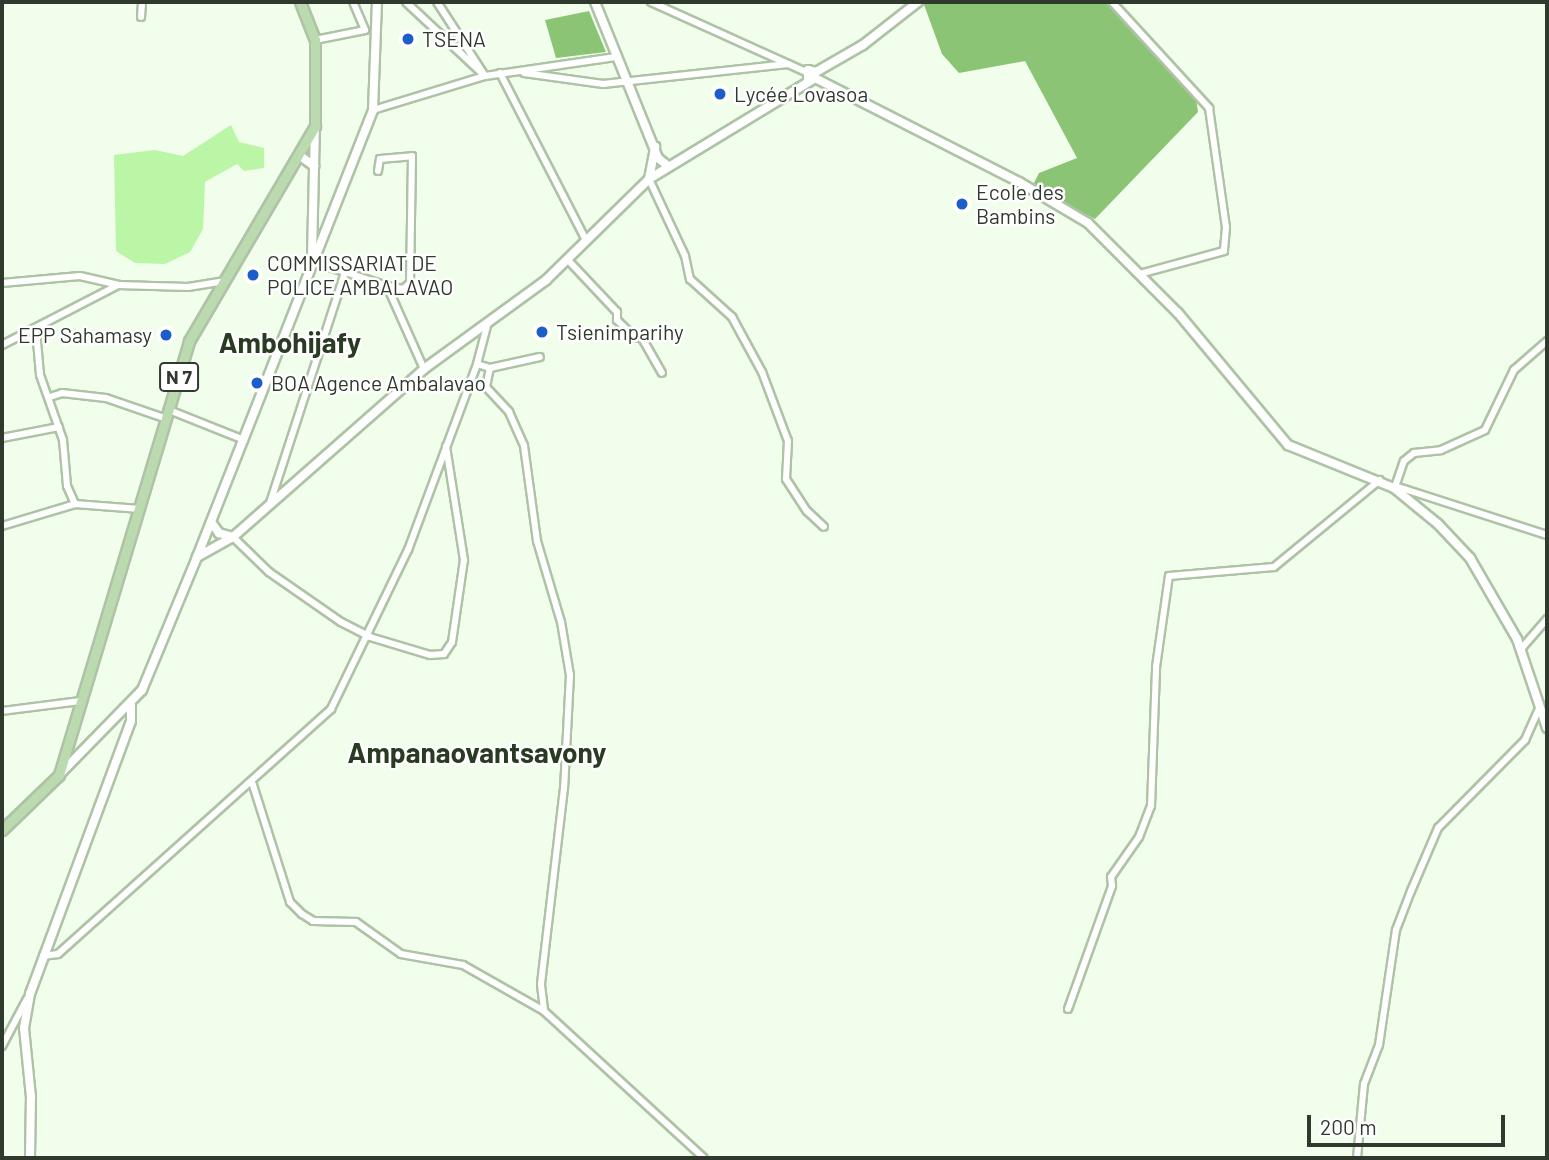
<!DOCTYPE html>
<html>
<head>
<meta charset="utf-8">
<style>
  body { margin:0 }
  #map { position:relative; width:1549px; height:1160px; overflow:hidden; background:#f1feec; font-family:Barlow,sans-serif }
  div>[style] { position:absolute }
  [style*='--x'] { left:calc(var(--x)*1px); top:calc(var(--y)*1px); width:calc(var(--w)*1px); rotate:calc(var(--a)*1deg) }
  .green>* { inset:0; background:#bbf5a6 }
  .forest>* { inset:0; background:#8bc475 }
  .roads { filter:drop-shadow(2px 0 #aec3a6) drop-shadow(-2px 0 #aec3a6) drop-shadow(0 2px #aec3a6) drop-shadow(0 -2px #aec3a6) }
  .street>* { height:6px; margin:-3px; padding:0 3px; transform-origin:3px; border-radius:3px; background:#fff }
  .secondary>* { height:8px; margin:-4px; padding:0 4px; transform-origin:4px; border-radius:4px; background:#fff }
  .primary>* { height:9px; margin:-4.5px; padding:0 4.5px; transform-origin:4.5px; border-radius:4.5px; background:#bcdab0 }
  .dots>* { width:19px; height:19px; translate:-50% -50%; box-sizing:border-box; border:4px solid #fff; border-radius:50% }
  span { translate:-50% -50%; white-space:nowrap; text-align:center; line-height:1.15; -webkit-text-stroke:5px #fff; paint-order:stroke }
  .shield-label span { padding:2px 5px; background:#fff; border:2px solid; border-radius:5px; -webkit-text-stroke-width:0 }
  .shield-label { font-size:19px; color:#30392d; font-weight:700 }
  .poi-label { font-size:21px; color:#30392d }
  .left { translate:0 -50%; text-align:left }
  .right { translate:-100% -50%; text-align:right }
  .district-label { font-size:28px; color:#293b23; font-weight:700 }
  .frame { position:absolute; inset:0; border:4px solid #30392d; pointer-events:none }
  .scale { position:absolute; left:1307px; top:1115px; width:198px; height:32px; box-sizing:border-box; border:4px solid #30392d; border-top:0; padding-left:9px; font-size:21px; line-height:24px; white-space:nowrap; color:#30392d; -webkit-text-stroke:5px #fff; paint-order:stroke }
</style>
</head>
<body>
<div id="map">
  <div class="green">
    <i style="clip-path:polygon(231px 125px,239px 142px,264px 148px,264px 168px,244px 171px,237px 164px,205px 182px,203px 229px,190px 252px,165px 264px,135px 263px,116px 251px,114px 155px,155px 150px,183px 156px)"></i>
  </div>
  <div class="forest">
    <i style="clip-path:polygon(923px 2px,1107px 2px,1196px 98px,1198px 112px,1095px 219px,1032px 187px,1039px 173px,1077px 158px,1025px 61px,959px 73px,942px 54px)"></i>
    <i style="clip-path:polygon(589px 11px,606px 52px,556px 58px,545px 20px)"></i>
  </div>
  <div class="roads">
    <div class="street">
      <i style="--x:437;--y:2;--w:88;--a:57"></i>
      <i style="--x:485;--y:76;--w:132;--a:-8.3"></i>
      <i style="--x:651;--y:2;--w:170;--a:24.3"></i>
      <i style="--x:1112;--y:2;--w:144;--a:47.5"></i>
      <i style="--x:1209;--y:108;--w:120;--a:81.9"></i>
      <i style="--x:1226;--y:227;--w:24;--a:95"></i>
      <i style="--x:1224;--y:251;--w:87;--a:164.7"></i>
      <i style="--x:141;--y:17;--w:15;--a:-86"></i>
      <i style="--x:315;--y:40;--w:51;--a:-11.3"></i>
      <i style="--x:365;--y:30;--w:30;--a:-113"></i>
      <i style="--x:500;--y:73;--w:188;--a:62.8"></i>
      <i style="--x:524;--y:73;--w:80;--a:7.9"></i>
      <i style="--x:603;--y:84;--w:186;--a:-6.2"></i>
      <i style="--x:373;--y:110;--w:117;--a:-16.9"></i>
      <i style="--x:485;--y:76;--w:108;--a:-136.9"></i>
      <i style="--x:378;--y:171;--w:12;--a:-81"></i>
      <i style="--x:380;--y:159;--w:32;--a:-5"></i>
      <i style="--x:412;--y:156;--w:127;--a:90.9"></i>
      <i style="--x:410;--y:283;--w:9;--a:139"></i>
      <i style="--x:403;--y:289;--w:16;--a:-169"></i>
      <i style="--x:649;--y:179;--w:85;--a:64.9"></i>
      <i style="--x:685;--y:256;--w:24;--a:78"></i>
      <i style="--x:690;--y:279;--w:57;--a:42.1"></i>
      <i style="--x:732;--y:317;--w:63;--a:61.4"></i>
      <i style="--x:762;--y:372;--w:74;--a:69.4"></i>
      <i style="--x:788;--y:441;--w:38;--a:93"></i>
      <i style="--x:786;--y:479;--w:38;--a:57"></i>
      <i style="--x:807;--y:511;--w:23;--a:43"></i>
      <i style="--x:567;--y:259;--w:73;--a:46.7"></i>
      <i style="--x:617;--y:312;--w:8;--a:90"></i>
      <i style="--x:617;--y:320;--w:24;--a:45"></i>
      <i style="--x:634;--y:337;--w:8;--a:7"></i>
      <i style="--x:642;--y:338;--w:40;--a:60.3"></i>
      <i style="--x:345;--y:272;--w:44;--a:18.4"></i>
      <i style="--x:387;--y:286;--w:91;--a:66"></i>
      <i style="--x:2;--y:283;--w:78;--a:-5.1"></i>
      <i style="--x:80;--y:276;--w:39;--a:13"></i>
      <i style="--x:36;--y:330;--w:45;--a:84.9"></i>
      <i style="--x:40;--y:375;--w:69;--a:70.5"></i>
      <i style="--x:63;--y:440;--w:46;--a:85"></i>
      <i style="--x:67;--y:486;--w:20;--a:66"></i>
      <i style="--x:2;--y:345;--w:131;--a:-27.3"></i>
      <i style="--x:118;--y:285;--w:70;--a:1.6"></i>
      <i style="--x:188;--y:287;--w:33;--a:-9"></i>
      <i style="--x:477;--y:364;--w:14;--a:17"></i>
      <i style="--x:490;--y:368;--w:51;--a:-12.4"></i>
      <i style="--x:490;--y:368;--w:19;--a:102"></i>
      <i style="--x:486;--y:387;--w:34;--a:47"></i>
      <i style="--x:509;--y:412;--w:37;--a:66"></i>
      <i style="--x:524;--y:446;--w:96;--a:82.2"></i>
      <i style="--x:537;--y:541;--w:84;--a:73.5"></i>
      <i style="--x:561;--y:622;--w:54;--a:80.4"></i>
      <i style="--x:570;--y:675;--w:113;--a:93"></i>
      <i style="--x:564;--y:788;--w:198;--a:96.7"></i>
      <i style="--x:541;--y:985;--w:26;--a:83"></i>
      <i style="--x:544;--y:1011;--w:217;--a:42.6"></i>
      <i style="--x:50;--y:397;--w:13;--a:-18"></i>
      <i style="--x:62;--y:393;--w:44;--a:6.5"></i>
      <i style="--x:106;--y:398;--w:65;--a:19"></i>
      <i style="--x:169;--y:410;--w:81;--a:21.8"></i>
      <i style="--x:2;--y:438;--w:58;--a:-10.9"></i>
      <i style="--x:1396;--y:484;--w:24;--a:-71"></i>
      <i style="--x:1404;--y:461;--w:13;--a:-39"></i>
      <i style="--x:1414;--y:453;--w:27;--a:-6"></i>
      <i style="--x:1441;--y:450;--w:48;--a:-24.4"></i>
      <i style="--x:1485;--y:430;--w:67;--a:-64.2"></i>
      <i style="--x:1514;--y:370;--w:44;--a:-41.3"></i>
      <i style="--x:1395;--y:486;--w:160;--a:17.9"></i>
      <i style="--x:270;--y:503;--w:243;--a:-72"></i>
      <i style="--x:345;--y:272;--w:34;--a:-163"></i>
      <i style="--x:2;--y:526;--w:76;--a:-16.8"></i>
      <i style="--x:75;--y:504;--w:65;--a:4.4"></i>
      <i style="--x:233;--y:537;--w:50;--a:44.2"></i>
      <i style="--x:269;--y:572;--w:88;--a:34.8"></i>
      <i style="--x:341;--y:622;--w:33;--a:27"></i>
      <i style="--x:370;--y:637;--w:63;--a:16.7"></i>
      <i style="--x:430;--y:655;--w:14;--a:-4"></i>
      <i style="--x:444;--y:654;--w:14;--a:-56"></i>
      <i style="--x:452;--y:642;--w:83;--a:-81.7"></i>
      <i style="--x:464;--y:560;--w:115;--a:-99"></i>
      <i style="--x:1521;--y:649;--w:40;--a:-49"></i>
      <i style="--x:2;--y:711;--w:80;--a:-7.2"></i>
      <i style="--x:252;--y:782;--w:126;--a:72.4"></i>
      <i style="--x:290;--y:902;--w:17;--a:45"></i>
      <i style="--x:302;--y:914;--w:13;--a:32"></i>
      <i style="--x:313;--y:921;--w:43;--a:1.3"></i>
      <i style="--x:356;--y:922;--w:55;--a:35.4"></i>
      <i style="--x:401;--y:954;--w:63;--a:10.1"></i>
      <i style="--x:463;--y:965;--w:93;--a:29.6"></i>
      <i style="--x:43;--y:956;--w:15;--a:-8"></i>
      <i style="--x:58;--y:954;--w:367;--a:-41.9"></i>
      <i style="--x:331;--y:709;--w:177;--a:-64.2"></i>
      <i style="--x:408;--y:550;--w:198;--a:-69.6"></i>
      <i style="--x:477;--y:364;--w:43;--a:-75.3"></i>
      <i style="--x:1068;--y:1009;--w:131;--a:-70.3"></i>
      <i style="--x:1112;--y:886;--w:9;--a:-96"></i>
      <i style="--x:1111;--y:877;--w:49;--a:-55"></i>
      <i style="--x:1139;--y:837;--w:33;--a:-69"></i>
      <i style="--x:1151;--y:806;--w:139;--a:-87.9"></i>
      <i style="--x:1156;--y:667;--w:92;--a:-81.9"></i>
      <i style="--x:1169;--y:576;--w:105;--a:-4.9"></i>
      <i style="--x:1274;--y:567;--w:137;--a:-39.4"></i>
      <i style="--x:2;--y:1046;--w:53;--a:-62"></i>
      <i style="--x:1357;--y:1158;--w:74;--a:-84.6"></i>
      <i style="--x:1364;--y:1084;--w:42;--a:-69"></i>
      <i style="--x:1379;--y:1045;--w:116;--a:-81.6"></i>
      <i style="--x:1396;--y:930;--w:42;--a:-69"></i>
      <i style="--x:1411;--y:891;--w:69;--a:-66.8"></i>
      <i style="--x:1438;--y:828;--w:124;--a:-45.3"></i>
      <i style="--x:1525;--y:740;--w:37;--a:-66"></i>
    </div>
    <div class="secondary">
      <i style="--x:595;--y:2;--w:168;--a:68"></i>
      <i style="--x:658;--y:158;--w:13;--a:39"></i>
      <i style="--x:808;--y:79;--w:9;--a:-90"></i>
      <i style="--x:808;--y:70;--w:8;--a:14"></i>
      <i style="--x:816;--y:72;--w:54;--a:-29.9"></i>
      <i style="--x:863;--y:45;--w:70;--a:-38"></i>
      <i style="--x:299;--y:155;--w:19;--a:36"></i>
      <i style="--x:649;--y:179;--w:33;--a:-79"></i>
      <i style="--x:312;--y:256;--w:130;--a:-88.7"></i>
      <i style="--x:211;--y:522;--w:14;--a:54"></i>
      <i style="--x:219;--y:533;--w:15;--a:16"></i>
      <i style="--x:197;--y:557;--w:41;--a:-29.1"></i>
      <i style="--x:233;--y:537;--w:254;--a:-41.3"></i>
      <i style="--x:424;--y:369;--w:151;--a:-36.1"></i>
      <i style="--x:546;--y:280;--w:144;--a:-44.4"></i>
      <i style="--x:649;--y:179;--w:194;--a:-31.3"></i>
      <i style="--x:815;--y:78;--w:229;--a:27"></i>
      <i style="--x:1019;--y:182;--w:80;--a:30.7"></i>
      <i style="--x:1088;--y:223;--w:127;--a:45"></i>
      <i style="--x:1178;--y:313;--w:172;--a:50.2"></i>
      <i style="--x:1288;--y:445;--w:114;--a:22.1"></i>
      <i style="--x:1394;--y:488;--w:57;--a:39.3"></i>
      <i style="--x:1438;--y:524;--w:47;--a:46.7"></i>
      <i style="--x:1470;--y:558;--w:94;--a:59.9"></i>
      <i style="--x:1517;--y:639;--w:94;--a:71.4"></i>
      <i style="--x:59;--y:775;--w:119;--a:-45.7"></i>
      <i style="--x:142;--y:690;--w:144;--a:-67.5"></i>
      <i style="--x:197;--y:557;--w:480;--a:-68.5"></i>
      <i style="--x:373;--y:110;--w:108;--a:-87.9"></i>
      <i style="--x:30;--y:1158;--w:61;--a:-89.1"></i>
      <i style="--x:31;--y:1097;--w:69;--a:-95.8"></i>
      <i style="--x:24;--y:1028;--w:35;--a:-80"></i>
      <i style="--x:30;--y:994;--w:291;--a:-69.7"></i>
      <i style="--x:131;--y:721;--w:16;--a:-90"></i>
    </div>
    <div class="primary">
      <i style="--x:2;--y:830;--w:79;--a:-44"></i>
      <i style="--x:59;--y:775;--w:453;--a:-73.3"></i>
      <i style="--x:189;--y:341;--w:249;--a:-59.6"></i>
      <i style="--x:315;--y:126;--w:86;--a:-90"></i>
      <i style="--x:315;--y:40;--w:41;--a:-111.5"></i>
    </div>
  </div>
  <div class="dots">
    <i style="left:408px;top:39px;background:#1b5eca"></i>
    <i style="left:720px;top:94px;background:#1b5eca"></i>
    <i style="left:962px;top:204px;background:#1b5eca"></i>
    <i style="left:253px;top:275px;background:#1b5eca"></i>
    <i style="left:542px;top:332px;background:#1b5eca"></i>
    <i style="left:166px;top:335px;background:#1b5eca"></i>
    <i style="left:257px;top:383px;background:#1b5eca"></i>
  </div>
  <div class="shield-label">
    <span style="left:179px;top:377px">N 7</span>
  </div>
  <div class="poi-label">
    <span class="left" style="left:422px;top:39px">TSENA</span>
    <span class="left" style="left:734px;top:94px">Lycée Lovasoa</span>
    <span class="left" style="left:976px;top:204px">Ecole des<br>Bambins</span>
    <span class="left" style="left:267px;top:275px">COMMISSARIAT DE<br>POLICE AMBALAVAO</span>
    <span class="left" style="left:556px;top:332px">Tsienimparihy</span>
    <span class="right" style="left:152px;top:335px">EPP Sahamasy</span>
    <span class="left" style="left:271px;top:383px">BOA Agence Ambalavao</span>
  </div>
  <div class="district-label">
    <span style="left:290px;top:342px">Ambohijafy</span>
    <span style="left:477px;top:752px">Ampanaovantsavony</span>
  </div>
  <div class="frame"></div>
  <div class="scale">200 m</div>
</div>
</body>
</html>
